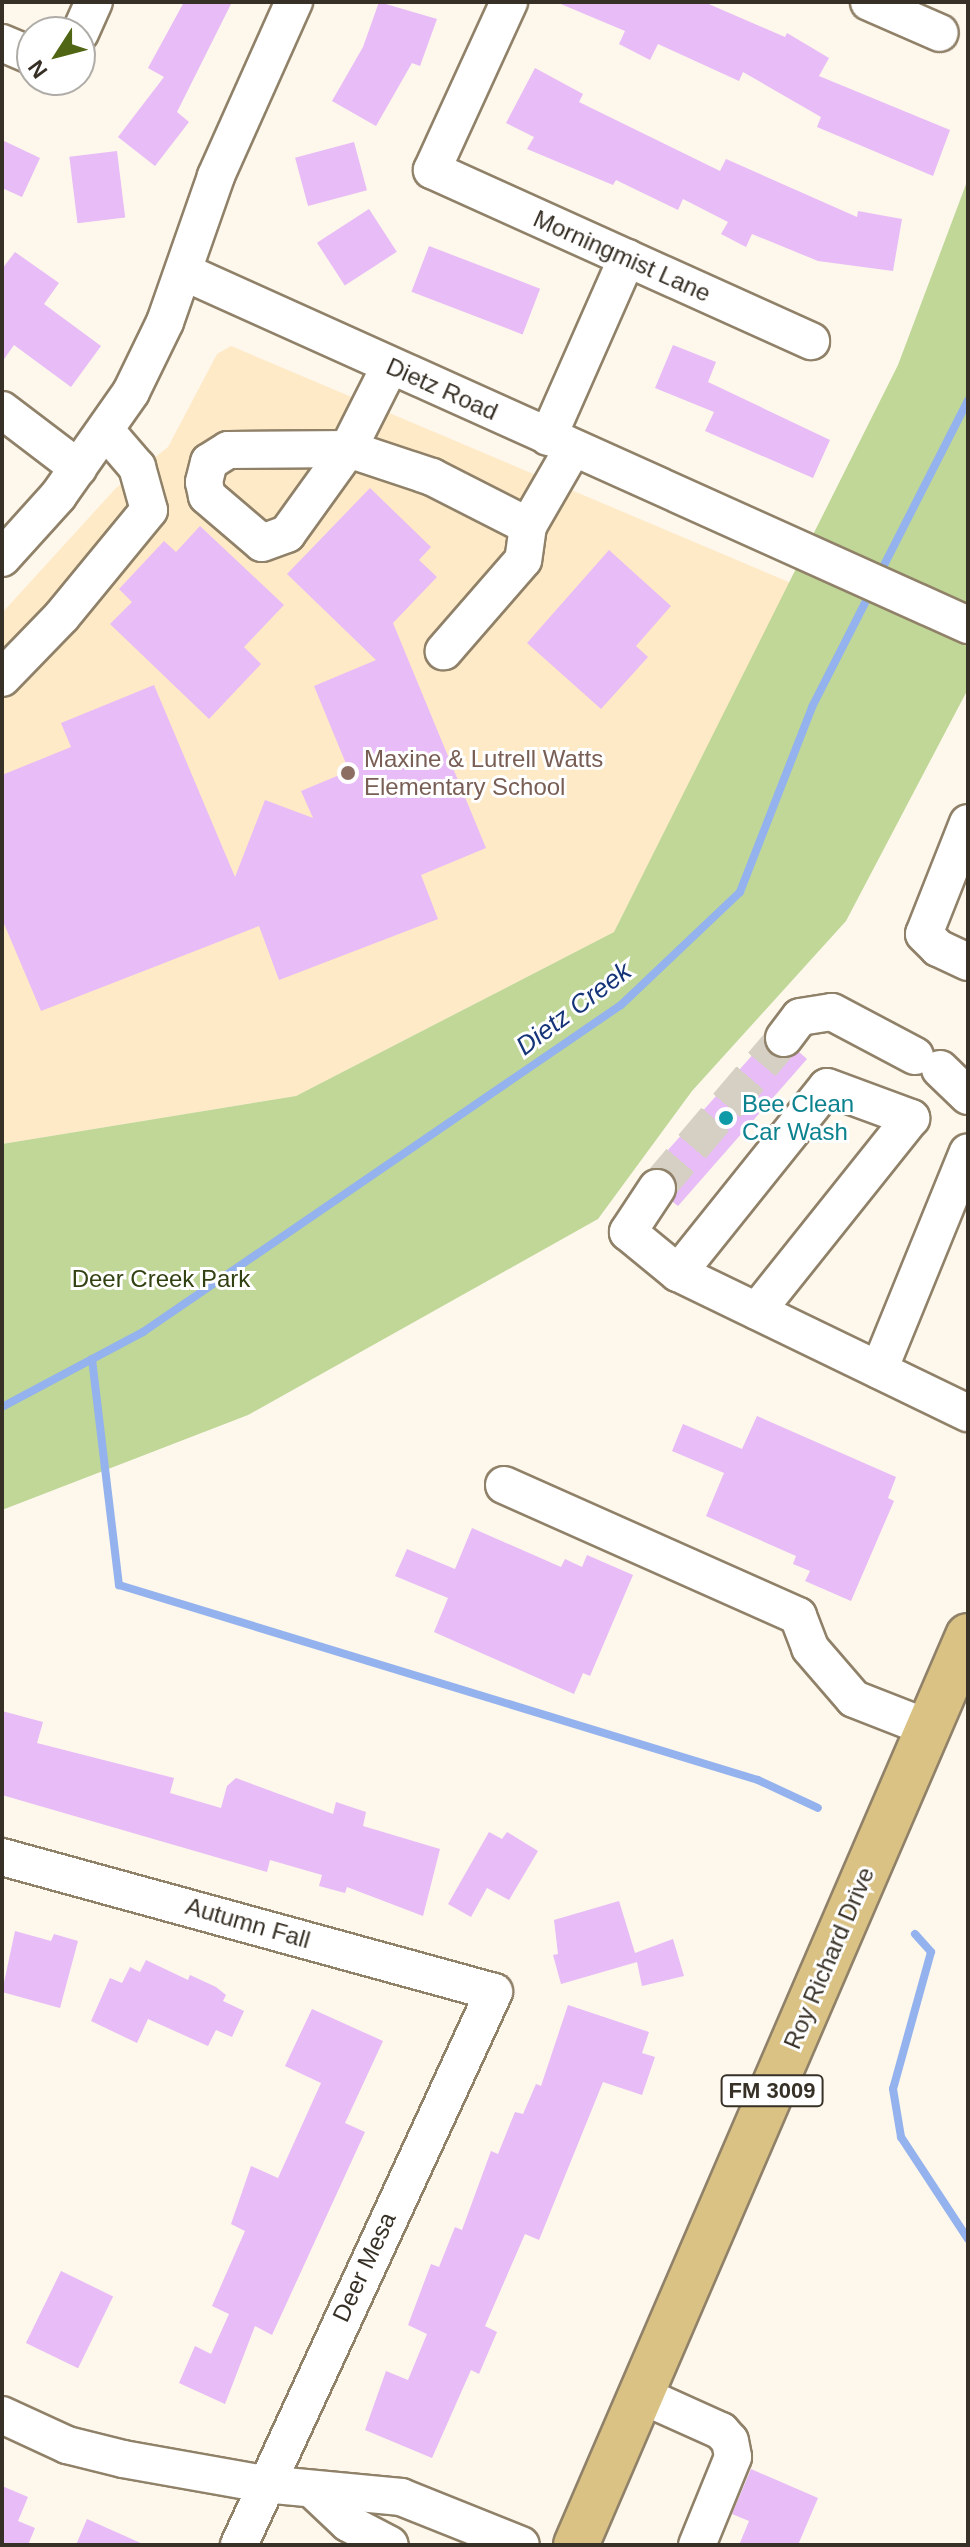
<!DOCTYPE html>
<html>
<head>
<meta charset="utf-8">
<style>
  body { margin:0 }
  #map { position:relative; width:970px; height:2547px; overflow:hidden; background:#fdf7ec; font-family:Helvetica,sans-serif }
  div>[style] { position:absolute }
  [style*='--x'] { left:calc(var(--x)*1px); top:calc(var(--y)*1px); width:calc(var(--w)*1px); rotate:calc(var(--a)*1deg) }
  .built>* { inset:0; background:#ffeac8 }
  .green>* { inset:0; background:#c0d798 }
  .stream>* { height:8px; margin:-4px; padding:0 4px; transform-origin:4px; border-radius:4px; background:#94b2ed }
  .building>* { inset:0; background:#e8bcf6; transform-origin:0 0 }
  .minor-tunnel>* { height:36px; margin-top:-18px; transform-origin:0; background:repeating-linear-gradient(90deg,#d5cfc4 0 36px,transparent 0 54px) }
  .roads { filter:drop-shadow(2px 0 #908169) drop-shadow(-2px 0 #908169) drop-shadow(0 2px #908169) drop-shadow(0 -2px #908169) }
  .minor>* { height:36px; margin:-18px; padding:0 18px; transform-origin:18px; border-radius:18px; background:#fff }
  .major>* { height:44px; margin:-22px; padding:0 22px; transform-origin:22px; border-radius:22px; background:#dac285 }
  .dots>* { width:22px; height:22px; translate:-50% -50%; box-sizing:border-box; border:4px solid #fff; border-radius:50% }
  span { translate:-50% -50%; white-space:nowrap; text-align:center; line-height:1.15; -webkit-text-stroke:6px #fff; paint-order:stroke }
  .shield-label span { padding:2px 6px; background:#fff; border:2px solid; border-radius:6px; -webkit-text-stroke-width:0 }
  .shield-label { font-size:22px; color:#373026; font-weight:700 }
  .street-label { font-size:24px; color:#373026 }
  .education-label { font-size:24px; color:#785e54 }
  .left { translate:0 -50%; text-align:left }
  .culture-label { font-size:24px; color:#0d838f }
  .park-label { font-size:24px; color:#324111 }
  .water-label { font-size:26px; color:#163578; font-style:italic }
  .frame { position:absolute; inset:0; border:4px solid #373026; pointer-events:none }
  .north { position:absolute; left:16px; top:16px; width:80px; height:80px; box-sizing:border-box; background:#fff; border:2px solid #afaca8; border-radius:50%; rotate:234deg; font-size:22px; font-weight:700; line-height:32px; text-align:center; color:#373026 }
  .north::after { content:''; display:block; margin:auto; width:28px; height:36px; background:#506614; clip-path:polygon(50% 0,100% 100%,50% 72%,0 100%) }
</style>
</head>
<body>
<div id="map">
  <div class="built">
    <i style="clip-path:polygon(231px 346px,791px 583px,614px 932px,296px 1096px,2px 1144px,2px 613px,116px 488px,168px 447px,217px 354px)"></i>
  </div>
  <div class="green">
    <i style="clip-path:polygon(968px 179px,968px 689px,846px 921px,692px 1091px,598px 1219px,248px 1415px,2px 1510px,2px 1144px,296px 1096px,614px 932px,898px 365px)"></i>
  </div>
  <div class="stream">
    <i style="--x:879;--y:575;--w:196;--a:-63"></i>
    <i style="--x:92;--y:1359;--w:228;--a:83.2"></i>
    <i style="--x:119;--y:1585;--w:668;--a:16.97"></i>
    <i style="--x:758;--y:1780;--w:66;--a:25"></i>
    <i style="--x:2;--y:1407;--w:160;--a:-28"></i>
    <i style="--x:143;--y:1332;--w:579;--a:-34.38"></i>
    <i style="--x:621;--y:1005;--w:164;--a:-43.5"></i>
    <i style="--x:740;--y:892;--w:199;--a:-68.7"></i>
    <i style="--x:812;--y:707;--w:130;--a:-63"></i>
    <i style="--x:915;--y:1934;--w:24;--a:48"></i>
    <i style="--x:931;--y:1952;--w:142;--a:105.5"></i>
    <i style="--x:893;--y:2089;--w:49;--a:80.5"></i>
    <i style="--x:901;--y:2137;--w:122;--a:56.7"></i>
  </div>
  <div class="building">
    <i style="clip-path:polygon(184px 2px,232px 2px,177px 112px,189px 122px,155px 166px,118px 137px,164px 77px,148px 68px)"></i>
    <i style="clip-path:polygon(379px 2px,437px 19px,420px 66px,412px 63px,376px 126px,332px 101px,363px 47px)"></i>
    <i style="clip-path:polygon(556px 2px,704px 2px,785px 37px,787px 33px,829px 58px,819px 76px,950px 130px,933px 176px,817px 127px,821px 117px,743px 72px,739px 81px,658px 44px,650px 60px,619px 44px,625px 31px)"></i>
    <i style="clip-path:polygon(535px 68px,583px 94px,579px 102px,720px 171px,726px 159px,857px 217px,858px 211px,902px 219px,893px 271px,818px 261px,752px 234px,746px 247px,721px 234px,728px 222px,683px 199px,678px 210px,616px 180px,613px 185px,527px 149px,534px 137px,506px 123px)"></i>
    <i style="clip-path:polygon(2px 140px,40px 158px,22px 197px,2px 188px)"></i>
    <i style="left:354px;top:142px;width:50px;height:61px;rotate:75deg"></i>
    <i style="left:117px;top:151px;width:67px;height:48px;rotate:83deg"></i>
    <i style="left:369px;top:209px;width:51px;height:62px;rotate:57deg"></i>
    <i style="left:429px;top:246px;width:119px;height:49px;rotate:21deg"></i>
    <i style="clip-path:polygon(15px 252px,59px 283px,44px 304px,101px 346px,71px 387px,14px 345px,2px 362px,2px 269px)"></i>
    <i style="clip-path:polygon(673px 345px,716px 362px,708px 382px,830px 440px,813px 478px,705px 431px,714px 412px,655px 388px)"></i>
    <i style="clip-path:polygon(370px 488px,431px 547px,419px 560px,437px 577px,393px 623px,486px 848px,421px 875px,438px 919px,279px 980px,259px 926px,41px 1011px,2px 919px,2px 775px,71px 747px,61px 723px,154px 685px,235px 877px,265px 800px,313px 818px,301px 791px,349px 771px,314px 686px,376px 660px,287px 574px)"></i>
    <i style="clip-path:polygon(200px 526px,284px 605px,244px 647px,261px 664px,209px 719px,110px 624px,132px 602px,119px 589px,164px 541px,176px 552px)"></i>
    <i style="clip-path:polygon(609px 550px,671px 606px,636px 646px,648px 657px,601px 709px,527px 643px)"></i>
    <i style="clip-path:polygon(764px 1042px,781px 1059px,799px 1052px,807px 1059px,678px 1206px,673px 1202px,675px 1178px,668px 1170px,652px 1168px)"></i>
    <i style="clip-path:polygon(757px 1416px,896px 1477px,888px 1498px,894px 1501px,851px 1601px,805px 1581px,810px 1571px,793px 1564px,796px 1556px,706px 1516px,724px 1473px,672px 1451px,683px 1424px,742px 1449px)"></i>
    <i style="clip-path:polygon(472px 1528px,561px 1567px,565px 1559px,582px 1567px,587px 1555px,633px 1575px,590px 1676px,583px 1673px,574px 1694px,434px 1632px,448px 1598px,395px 1576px,407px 1549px,455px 1569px)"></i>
    <i style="clip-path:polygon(2px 1711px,43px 1722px,37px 1743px,174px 1778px,170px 1793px,221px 1808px,227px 1786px,236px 1778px,333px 1814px,336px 1802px,366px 1812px,363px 1826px,440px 1849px,423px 1916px,347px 1887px,345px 1893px,319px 1886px,322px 1875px,270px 1860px,267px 1872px,2px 1795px)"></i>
    <i style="clip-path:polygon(489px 1832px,502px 1839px,507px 1832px,538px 1851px,509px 1900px,487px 1888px,471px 1917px,448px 1904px)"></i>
    <i style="clip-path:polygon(619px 1901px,635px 1953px,673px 1939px,684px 1976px,642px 1986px,637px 1962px,561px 1984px,553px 1955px,558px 1954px,554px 1920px)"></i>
    <i style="clip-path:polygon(15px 1931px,51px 1941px,54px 1934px,78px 1941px,60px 2008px,2px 1992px)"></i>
    <i style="clip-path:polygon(146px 1960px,188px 1980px,190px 1975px,216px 1987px,226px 1995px,223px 2001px,244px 2011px,232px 2037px,216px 2030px,208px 2046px,148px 2019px,137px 2043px,91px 2021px,110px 1978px,122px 1983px,130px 1967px,140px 1972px)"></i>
    <i style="clip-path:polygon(568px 2005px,649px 2032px,642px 2053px,655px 2057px,642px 2095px,603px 2082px,539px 2240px,525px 2234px,485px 2326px,497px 2332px,479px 2374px,471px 2370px,432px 2458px,365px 2430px,386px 2371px,408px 2380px,427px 2334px,408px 2325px,431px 2264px,439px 2267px,455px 2227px,462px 2230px,491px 2151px,498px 2154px,515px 2112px,523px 2114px,536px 2084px,541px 2086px)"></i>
    <i style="clip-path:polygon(312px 2009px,383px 2041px,345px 2123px,365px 2132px,272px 2335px,255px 2326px,225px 2404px,179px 2383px,195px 2346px,211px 2354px,229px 2314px,212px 2306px,245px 2231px,231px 2224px,251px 2166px,278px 2178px,321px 2083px,285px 2066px)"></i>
    <i style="left:61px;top:2271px;width:58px;height:80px;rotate:26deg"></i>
    <i style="clip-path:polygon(751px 2469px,818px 2498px,798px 2545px,739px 2545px,749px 2521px,732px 2514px)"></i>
    <i style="clip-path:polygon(2px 2486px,28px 2497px,18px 2521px,35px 2528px,28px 2545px,2px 2545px)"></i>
    <i style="clip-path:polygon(87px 2519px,145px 2545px,76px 2545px)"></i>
  </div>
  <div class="minor-tunnel">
    <i style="--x:657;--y:1188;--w:197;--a:-49.7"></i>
  </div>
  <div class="roads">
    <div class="minor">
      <i style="--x:509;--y:2;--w:185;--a:114.6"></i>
      <i style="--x:432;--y:170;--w:416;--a:24.3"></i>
      <i style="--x:869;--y:2;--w:77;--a:23.6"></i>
      <i style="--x:80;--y:33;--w:34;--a:-66"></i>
      <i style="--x:2;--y:43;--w:33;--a:23"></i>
      <i style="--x:184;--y:272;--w:860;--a:24.24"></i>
      <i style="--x:390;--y:366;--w:93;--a:116.8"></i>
      <i style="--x:348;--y:449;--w:120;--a:179.5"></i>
      <i style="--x:228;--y:450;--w:22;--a:148"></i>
      <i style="--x:209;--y:462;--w:21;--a:104"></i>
      <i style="--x:204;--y:482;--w:14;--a:78"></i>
      <i style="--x:207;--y:496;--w:72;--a:40.5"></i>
      <i style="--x:262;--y:543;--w:27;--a:-20"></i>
      <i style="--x:287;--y:534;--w:105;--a:-54.3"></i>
      <i style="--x:348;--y:449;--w:89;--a:18.4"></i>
      <i style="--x:432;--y:477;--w:108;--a:27"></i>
      <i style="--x:528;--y:526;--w:34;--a:98"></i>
      <i style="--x:523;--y:560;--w:121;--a:131"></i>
      <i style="--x:2;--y:410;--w:96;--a:37.3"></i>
      <i style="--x:548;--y:437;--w:196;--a:-66.2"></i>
      <i style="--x:528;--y:526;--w:90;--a:-60"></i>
      <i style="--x:2;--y:558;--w:84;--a:-47.9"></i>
      <i style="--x:58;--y:496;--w:127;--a:-54.9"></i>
      <i style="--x:131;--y:392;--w:78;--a:-64.1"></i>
      <i style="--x:165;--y:322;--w:155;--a:-70.7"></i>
      <i style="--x:216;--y:176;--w:191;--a:-65.9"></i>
      <i style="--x:2;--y:678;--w:86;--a:-45.9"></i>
      <i style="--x:62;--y:616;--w:137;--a:-50.6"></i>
      <i style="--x:149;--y:510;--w:45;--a:-105.6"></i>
      <i style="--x:137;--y:467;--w:48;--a:-130.7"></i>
      <i style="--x:968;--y:823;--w:119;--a:111.6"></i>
      <i style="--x:924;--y:934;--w:20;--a:45"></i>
      <i style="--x:938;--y:948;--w:33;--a:25"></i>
      <i style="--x:784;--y:1038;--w:26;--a:-53"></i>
      <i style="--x:800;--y:1017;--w:32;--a:-9"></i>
      <i style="--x:832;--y:1012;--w:94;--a:27.9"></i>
      <i style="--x:940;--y:1069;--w:39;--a:44"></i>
      <i style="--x:657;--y:1188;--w:53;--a:123.4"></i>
      <i style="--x:628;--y:1232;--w:65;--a:39.4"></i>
      <i style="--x:678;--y:1273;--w:322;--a:25.8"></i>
      <i style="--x:678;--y:1273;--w:238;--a:-51.3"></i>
      <i style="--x:827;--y:1087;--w:90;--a:20.3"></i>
      <i style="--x:911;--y:1118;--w:247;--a:128.6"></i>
      <i style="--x:879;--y:1370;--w:235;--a:-67.8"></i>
      <i style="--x:504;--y:1485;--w:322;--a:24"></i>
      <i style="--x:798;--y:1616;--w:34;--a:69"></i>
      <i style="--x:810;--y:1648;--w:67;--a:49.2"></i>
      <i style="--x:854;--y:1699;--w:79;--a:21.4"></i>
      <i style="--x:2;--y:1857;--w:510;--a:15.34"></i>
      <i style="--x:494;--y:1992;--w:609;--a:114.76"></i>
      <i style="--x:641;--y:2395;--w:88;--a:24.2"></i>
      <i style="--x:721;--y:2431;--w:13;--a:48"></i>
      <i style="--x:730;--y:2441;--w:16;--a:79"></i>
      <i style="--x:733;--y:2457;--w:95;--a:112.2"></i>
      <i style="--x:2;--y:2415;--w:72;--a:24.8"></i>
      <i style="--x:67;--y:2445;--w:58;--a:14"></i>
      <i style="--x:123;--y:2459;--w:143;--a:10.1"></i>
      <i style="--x:264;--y:2484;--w:138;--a:5.4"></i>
      <i style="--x:401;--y:2497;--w:129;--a:21.8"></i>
      <i style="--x:313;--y:2490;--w:48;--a:43.3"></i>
      <i style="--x:348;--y:2523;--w:47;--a:27.6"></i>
    </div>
    <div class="major">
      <i style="--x:576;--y:2545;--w:990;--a:-66.67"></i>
    </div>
  </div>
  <div class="dots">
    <i style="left:348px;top:773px;background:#8d6e63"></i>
    <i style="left:726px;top:1118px;background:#0f9aa8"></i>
  </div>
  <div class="shield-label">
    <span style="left:772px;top:2091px">FM 3009</span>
  </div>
  <div class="street-label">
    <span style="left:622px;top:256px;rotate:24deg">Morningmist Lane</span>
    <span style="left:442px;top:389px;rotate:24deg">Dietz Road</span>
    <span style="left:248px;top:1923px;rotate:16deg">Autumn Fall</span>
    <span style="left:829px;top:1958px;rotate:-67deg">Roy Richard Drive</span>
    <span style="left:364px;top:2267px;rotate:-65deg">Deer Mesa</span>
  </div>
  <div class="education-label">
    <span class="left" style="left:364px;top:773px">Maxine &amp; Lutrell Watts<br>Elementary School</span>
  </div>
  <div class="culture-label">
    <span class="left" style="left:742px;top:1118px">Bee Clean<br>Car Wash</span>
  </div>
  <div class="park-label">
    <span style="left:161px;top:1279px">Deer Creek Park</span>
  </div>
  <div class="water-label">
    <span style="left:574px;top:1009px;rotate:-37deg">Dietz Creek</span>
  </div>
  <div class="frame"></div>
  <div class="north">N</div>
</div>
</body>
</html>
